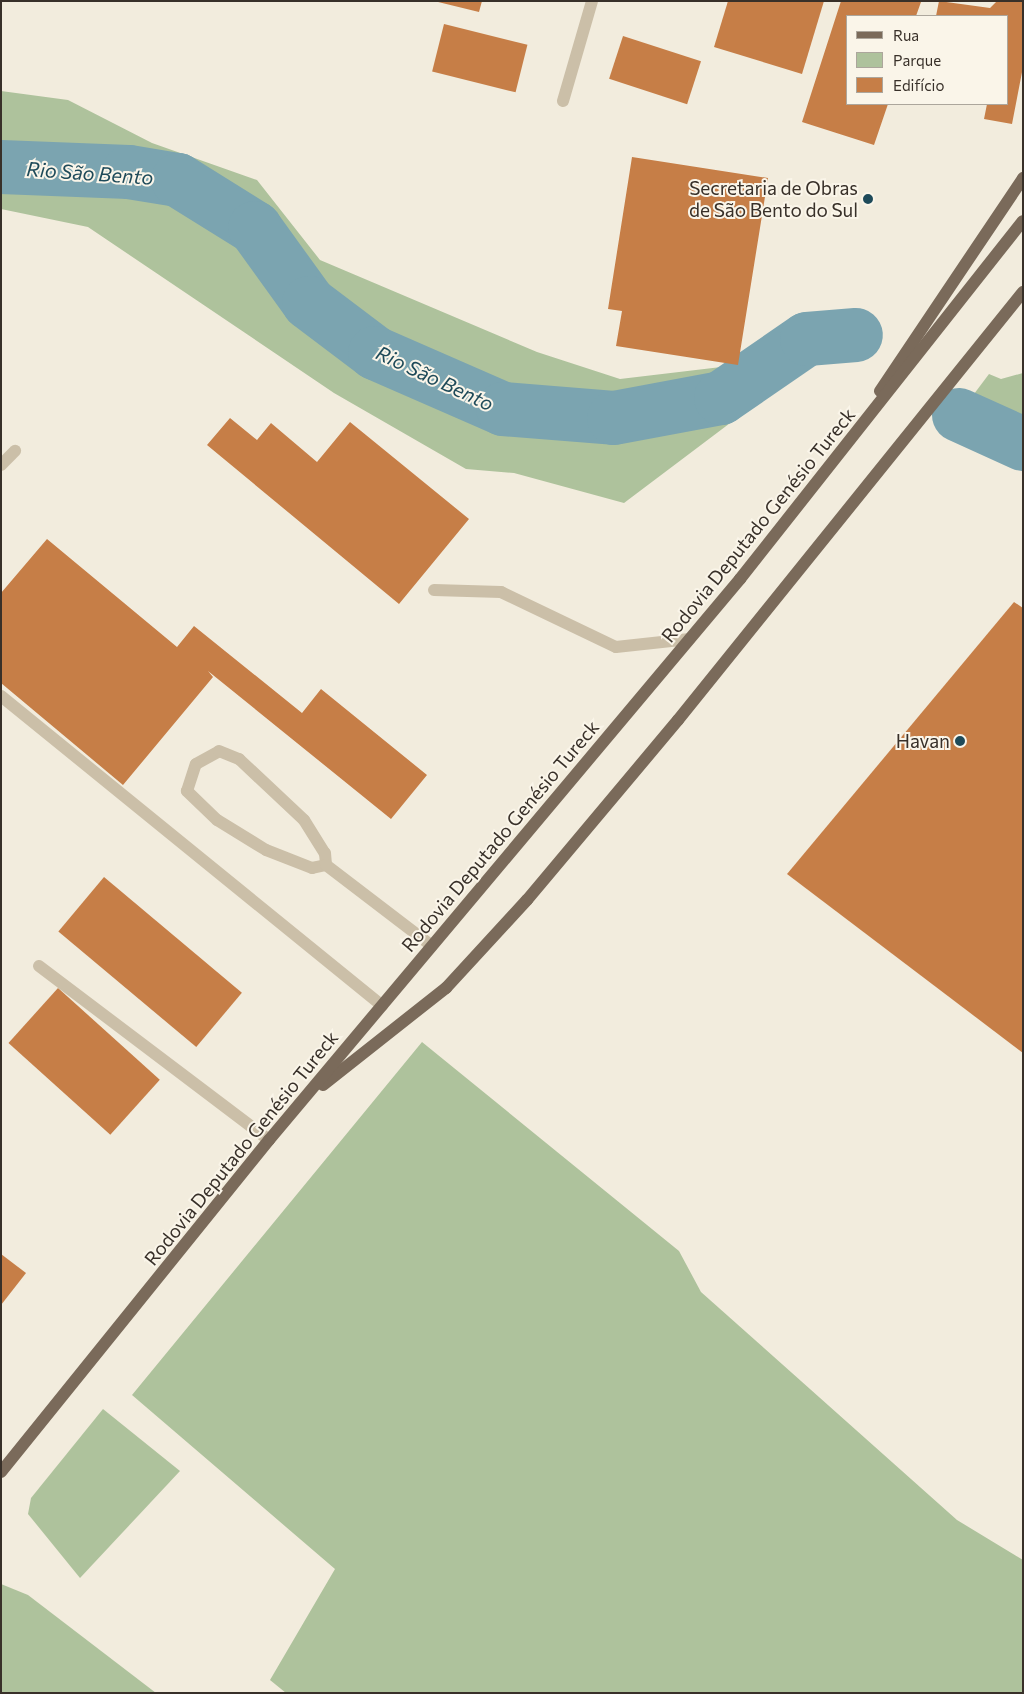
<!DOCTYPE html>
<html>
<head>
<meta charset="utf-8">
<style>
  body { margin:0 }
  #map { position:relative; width:1024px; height:1694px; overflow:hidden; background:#f2ecdd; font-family:Commissioner,sans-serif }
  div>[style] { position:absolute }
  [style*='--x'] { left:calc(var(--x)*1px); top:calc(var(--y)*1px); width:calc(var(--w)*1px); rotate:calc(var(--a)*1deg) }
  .green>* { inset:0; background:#aec29c }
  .river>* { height:54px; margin:-27px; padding:0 27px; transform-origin:27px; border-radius:27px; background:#7ba4b0 }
  .building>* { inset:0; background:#c67e47; transform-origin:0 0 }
  .lane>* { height:12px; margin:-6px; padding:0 6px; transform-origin:6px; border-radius:6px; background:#cbbfa8 }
  .primary>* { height:12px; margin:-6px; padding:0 6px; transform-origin:6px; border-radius:6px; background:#7a6a5a }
  .dots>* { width:14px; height:14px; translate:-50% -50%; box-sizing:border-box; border:2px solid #faf5e9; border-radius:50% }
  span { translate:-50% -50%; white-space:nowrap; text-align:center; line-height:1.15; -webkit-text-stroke:4px #faf5e9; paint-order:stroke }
  .poi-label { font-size:19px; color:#383029 }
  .right { translate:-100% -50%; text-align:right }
  .street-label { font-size:19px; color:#383029 }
  .water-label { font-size:20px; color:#1e4a59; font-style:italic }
  .frame { position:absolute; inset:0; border:2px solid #383029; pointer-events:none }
  .legend { position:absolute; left:846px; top:15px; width:162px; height:90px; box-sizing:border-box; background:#faf5e9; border:1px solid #aca69c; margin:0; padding:6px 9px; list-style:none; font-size:15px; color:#383029 }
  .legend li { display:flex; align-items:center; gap:10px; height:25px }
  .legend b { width:25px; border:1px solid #aca69c }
</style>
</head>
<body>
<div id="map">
  <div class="green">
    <i style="clip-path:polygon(1px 91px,68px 100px,152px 143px,257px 180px,320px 260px,537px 352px,620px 379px,738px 365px,784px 328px,872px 316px,624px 503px,514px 473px,466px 469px,334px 393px,88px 227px,1px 209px)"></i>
    <i style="clip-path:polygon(1023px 373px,1023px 429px,968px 402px,989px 374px,1001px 379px)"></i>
    <i style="clip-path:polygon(422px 1042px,679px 1251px,701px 1292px,957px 1520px,1023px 1560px,1023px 1693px,286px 1693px,270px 1680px,335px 1569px,132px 1395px)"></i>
    <i style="clip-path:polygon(103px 1409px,180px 1471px,80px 1578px,28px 1514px,31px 1498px)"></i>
    <i style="clip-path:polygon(1px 1584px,28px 1595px,156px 1693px,1px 1693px)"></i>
  </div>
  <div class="river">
    <i style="--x:1;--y:167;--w:128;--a:2.2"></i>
    <i style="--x:129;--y:172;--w:50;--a:9.3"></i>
    <i style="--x:178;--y:180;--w:91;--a:31.9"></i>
    <i style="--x:255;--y:228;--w:92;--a:54.2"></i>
    <i style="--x:309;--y:303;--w:83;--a:37.1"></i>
    <i style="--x:375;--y:353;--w:140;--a:23.6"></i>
    <i style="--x:503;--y:409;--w:111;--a:4.6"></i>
    <i style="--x:614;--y:418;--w:109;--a:-10.6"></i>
    <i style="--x:721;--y:398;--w:104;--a:-34.5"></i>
    <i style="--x:807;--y:339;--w:49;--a:-4.7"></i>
    <i style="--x:959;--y:415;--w:70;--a:24.4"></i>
  </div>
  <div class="building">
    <i style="clip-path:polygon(434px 1px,482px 1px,479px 12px)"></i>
    <i style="clip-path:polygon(728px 1px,824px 1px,802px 74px,714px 47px)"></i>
    <i style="clip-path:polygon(841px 1px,921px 2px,916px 16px,848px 16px,848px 104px,888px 104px,874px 145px,802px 122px)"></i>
    <i style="clip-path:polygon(939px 1px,990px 8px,997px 1px,1023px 1px,1023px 67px,1012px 124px,984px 119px,987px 104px,1008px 104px,1008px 16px,936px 16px)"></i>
    <i style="left:444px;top:24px;width:86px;height:49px;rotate:14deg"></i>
    <i style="left:623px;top:36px;width:82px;height:45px;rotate:18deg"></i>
    <i style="clip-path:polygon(632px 157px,768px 178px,738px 365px,616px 346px,622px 311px,608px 309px)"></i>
    <i style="clip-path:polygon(230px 418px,257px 440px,271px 423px,317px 462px,350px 422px,469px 519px,399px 604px,207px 445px)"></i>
    <i style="clip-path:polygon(47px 539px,177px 647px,194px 626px,302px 713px,321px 689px,427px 775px,391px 819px,208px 671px,213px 677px,123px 785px,1px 683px,1px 593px)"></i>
    <i style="clip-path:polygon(1014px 602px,1023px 608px,1023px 1053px,787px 874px)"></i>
    <i style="left:104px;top:877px;width:180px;height:71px;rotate:40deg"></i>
    <i style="left:58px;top:988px;width:137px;height:74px;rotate:42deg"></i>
    <i style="clip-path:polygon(1px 1254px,26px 1273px,1px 1305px)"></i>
  </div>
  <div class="lane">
    <i style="--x:563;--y:101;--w:104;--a:-73.8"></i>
    <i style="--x:1;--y:465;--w:20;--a:-45"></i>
    <i style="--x:434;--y:590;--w:67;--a:1.7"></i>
    <i style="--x:501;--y:592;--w:127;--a:25.6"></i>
    <i style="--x:616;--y:647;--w:74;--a:-6.2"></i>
    <i style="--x:1;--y:696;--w:491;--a:39.1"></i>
    <i style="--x:326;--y:865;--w:14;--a:168"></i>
    <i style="--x:312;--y:868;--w:49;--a:-158.6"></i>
    <i style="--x:266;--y:850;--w:57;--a:-148.5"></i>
    <i style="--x:217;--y:820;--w:42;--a:-136"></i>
    <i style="--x:187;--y:791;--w:28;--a:-72"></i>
    <i style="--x:196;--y:764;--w:26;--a:-29"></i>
    <i style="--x:219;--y:751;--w:22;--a:22"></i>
    <i style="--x:239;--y:759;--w:89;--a:43.2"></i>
    <i style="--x:304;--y:820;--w:39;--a:58"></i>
    <i style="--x:325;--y:853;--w:12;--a:85"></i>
    <i style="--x:326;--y:865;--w:133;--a:37.4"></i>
    <i style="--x:39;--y:966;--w:288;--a:37.1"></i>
  </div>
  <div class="primary">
    <i style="--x:880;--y:391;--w:257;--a:-56.1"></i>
    <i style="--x:323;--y:1085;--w:157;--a:-38.3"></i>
    <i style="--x:446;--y:988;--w:120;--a:-47.4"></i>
    <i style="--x:527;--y:900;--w:235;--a:-50"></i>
    <i style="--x:678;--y:720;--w:550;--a:-51.13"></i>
    <i style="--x:1;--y:1472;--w:427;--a:-51.1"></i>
    <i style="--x:269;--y:1140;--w:733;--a:-49.98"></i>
    <i style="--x:740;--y:579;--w:456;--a:-51.7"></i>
  </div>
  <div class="dots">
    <i style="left:868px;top:199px;background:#1e4a59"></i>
    <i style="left:960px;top:741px;background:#1e4a59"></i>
  </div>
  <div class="poi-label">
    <span class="right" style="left:858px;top:199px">Secretaria de Obras<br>de São Bento do Sul</span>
    <span class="right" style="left:950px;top:741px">Havan</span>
  </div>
  <div class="street-label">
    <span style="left:758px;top:525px;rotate:-51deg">Rodovia Deputado Genésio Tureck</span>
    <span style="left:500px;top:836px;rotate:-50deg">Rodovia Deputado Genésio Tureck</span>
    <span style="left:241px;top:1148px;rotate:-51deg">Rodovia Deputado Genésio Tureck</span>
  </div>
  <div class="water-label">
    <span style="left:90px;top:173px;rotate:4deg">Rio São Bento</span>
    <span style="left:435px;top:378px;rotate:25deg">Rio São Bento</span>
  </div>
  <div class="frame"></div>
  <ul class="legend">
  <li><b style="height:6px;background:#7a6a5a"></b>Rua</li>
  <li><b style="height:14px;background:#aec29c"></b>Parque</li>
  <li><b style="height:14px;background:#c67e47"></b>Edifício</li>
  </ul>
</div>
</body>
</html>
